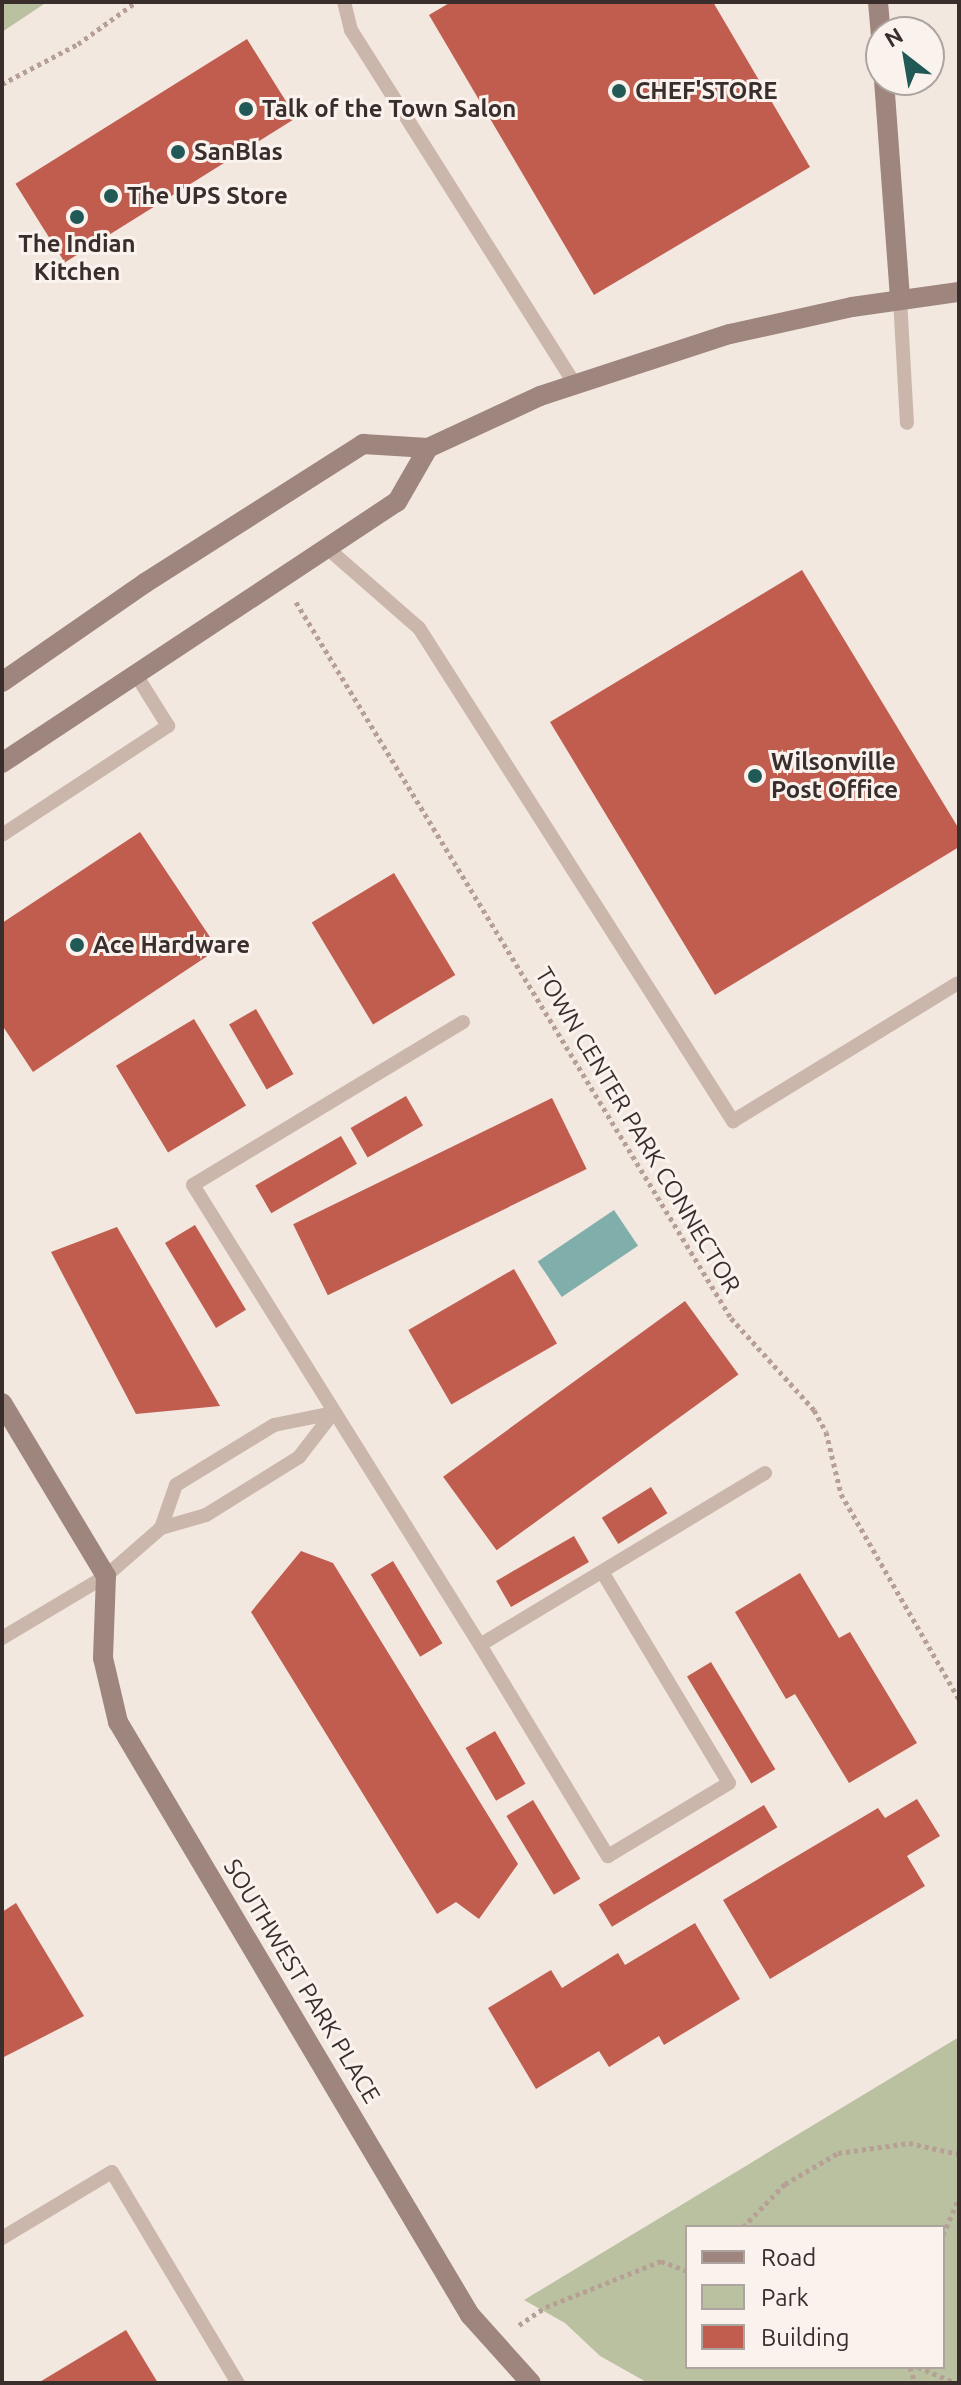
<!DOCTYPE html>
<html>
<head>
<meta charset="utf-8">
<style>
  body { margin:0 }
  #map { position:relative; width:961px; height:2385px; overflow:hidden; background:#f2e8e0; font-family:Ubuntu,sans-serif }
  div>[style] { position:absolute }
  [style*='--x'] { left:calc(var(--x)*1px); top:calc(var(--y)*1px); width:calc(var(--w)*1px); rotate:calc(var(--a)*1deg) }
  .green>* { inset:0; background:#bac1a0 }
  .water>* { inset:0; background:#80afab; transform-origin:0 0 }
  .building>* { inset:0; background:#c15d4f; transform-origin:0 0 }
  .path>* { height:5px; margin-top:-2.5px; transform-origin:0; background:repeating-linear-gradient(90deg,#b6a096 0 4px,transparent 0 8px) }
  .lane>* { height:14px; margin:-7px; padding:0 7px; transform-origin:7px; border-radius:7px; background:#cbb6ac }
  .secondary>* { height:20px; margin:-10px; padding:0 10px; transform-origin:10px; border-radius:10px; background:#9e857d }
  .dots>* { width:22px; height:22px; translate:-50% -50%; box-sizing:border-box; border:4px solid #faf2ed; border-radius:50% }
  span { translate:-50% -50%; white-space:nowrap; text-align:center; line-height:1.15; -webkit-text-stroke:6px #faf2ed; paint-order:stroke }
  .poi-label { font-size:24px; color:#392e2b; font-weight:700 }
  .left { translate:0 -50%; text-align:left }
  .street-label { font-size:24px; color:#392e2b }
  .frame { position:absolute; inset:0; border:4px solid #392e2b; pointer-events:none }
  .legend { position:absolute; left:685px; top:2225px; width:260px; height:144px; box-sizing:border-box; background:#faf2ed; border:2px solid #ada49f; margin:0; padding:10px 14px; list-style:none; font-size:24px; color:#392e2b }
  .legend li { display:flex; align-items:center; gap:16px; height:40px }
  .legend b { width:40px; border:2px solid #ada49f }
  .north { position:absolute; left:865px; top:16px; width:80px; height:80px; box-sizing:border-box; background:#faf2ed; border:2px solid #ada49f; border-radius:50%; rotate:329deg; font-size:22px; font-weight:700; line-height:32px; text-align:center; color:#392e2b }
  .north::after { content:''; display:block; margin:auto; width:28px; height:36px; background:#215956; clip-path:polygon(50% 0,100% 100%,50% 72%,0 100%) }
</style>
</head>
<body>
<div id="map">
  <div class="green">
    <i style="clip-path:polygon(2px 2px,47px 2px,2px 32px)"></i>
    <i style="clip-path:polygon(evenodd,959px 2037px,959px 2383px,648px 2383px,600px 2356px,565px 2323px,524px 2300px,959px 2037px,687px 2227px,943px 2227px,943px 2367px,687px 2367px,687px 2227px)"></i>
  </div>
  <div class="water">
    <i style="left:614px;top:1210px;width:43px;height:92px;rotate:56deg"></i>
  </div>
  <div class="building">
    <i style="clip-path:polygon(451px 2px,713px 2px,810px 167px,594px 295px,429px 15px)"></i>
    <i style="left:247px;top:39px;width:93px;height:273px;rotate:58deg"></i>
    <i style="clip-path:polygon(802px 570px,959px 829px,959px 847px,715px 995px,550px 722px)"></i>
    <i style="clip-path:polygon(140px 832px,218px 949px,33px 1072px,2px 1025px,2px 923px)"></i>
    <i style="left:394px;top:873px;width:119px;height:96px;rotate:59deg"></i>
    <i style="left:256px;top:1009px;width:75px;height:31px;rotate:60deg"></i>
    <i style="left:194px;top:1019px;width:101px;height:91px;rotate:59deg"></i>
    <i style="left:406px;top:1096px;width:34px;height:64px;rotate:60deg"></i>
    <i style="left:552px;top:1098px;width:79px;height:288px;rotate:64deg"></i>
    <i style="left:341px;top:1136px;width:32px;height:99px;rotate:60deg"></i>
    <i style="left:195px;top:1225px;width:99px;height:35px;rotate:59deg"></i>
    <i style="clip-path:polygon(117px 1227px,220px 1406px,136px 1414px,51px 1252px)"></i>
    <i style="left:514px;top:1269px;width:86px;height:122px;rotate:60deg"></i>
    <i style="left:685px;top:1301px;width:91px;height:299px;rotate:54deg"></i>
    <i style="left:651px;top:1487px;width:31px;height:58px;rotate:58deg"></i>
    <i style="left:574px;top:1536px;width:30px;height:90px;rotate:60deg"></i>
    <i style="clip-path:polygon(301px 1551px,333px 1563px,518px 1864px,479px 1919px,456px 1902px,437px 1914px,251px 1612px)"></i>
    <i style="left:393px;top:1561px;width:96px;height:26px;rotate:59deg"></i>
    <i style="clip-path:polygon(800px 1573px,839px 1638px,850px 1632px,917px 1743px,849px 1783px,795px 1694px,786px 1699px,735px 1612px)"></i>
    <i style="left:711px;top:1662px;width:125px;height:28px;rotate:59deg"></i>
    <i style="left:495px;top:1731px;width:61px;height:34px;rotate:60deg"></i>
    <i style="clip-path:polygon(917px 1799px,940px 1836px,907px 1856px,925px 1886px,770px 1979px,723px 1900px,878px 1808px,885px 1818px)"></i>
    <i style="left:533px;top:1800px;width:92px;height:31px;rotate:59deg"></i>
    <i style="left:764px;top:1805px;width:26px;height:193px;rotate:59deg"></i>
    <i style="clip-path:polygon(16px 1903px,84px 2016px,2px 2058px,2px 1912px)"></i>
    <i style="clip-path:polygon(695px 1923px,740px 1999px,664px 2045px,659px 2036px,609px 2067px,599px 2051px,536px 2089px,488px 2008px,551px 1970px,562px 1988px,618px 1953px,625px 1965px)"></i>
    <i style="clip-path:polygon(126px 2330px,158px 2383px,38px 2383px)"></i>
  </div>
  <div class="path">
    <i style="--x:2;--y:84;--w:86;--a:-27.8"></i>
    <i style="--x:78;--y:44;--w:72;--a:-35.9"></i>
    <i style="--x:296;--y:602;--w:838;--a:58.72"></i>
    <i style="--x:731;--y:1318;--w:124;--a:47.9"></i>
    <i style="--x:814;--y:1410;--w:25;--a:61"></i>
    <i style="--x:826;--y:1432;--w:64;--a:76.4"></i>
    <i style="--x:841;--y:1494;--w:237;--a:60.1"></i>
    <i style="--x:743;--y:2227;--w:60;--a:-45.7"></i>
    <i style="--x:785;--y:2184;--w:61;--a:-30.3"></i>
    <i style="--x:838;--y:2153;--w:72;--a:-8"></i>
    <i style="--x:909;--y:2143;--w:51;--a:12.4"></i>
    <i style="--x:943;--y:2235;--w:40;--a:-66.6"></i>
    <i style="--x:519;--y:2325;--w:32;--a:-34"></i>
    <i style="--x:546;--y:2307;--w:124;--a:-21.8"></i>
    <i style="--x:661;--y:2261;--w:28;--a:21"></i>
    <i style="--x:910;--y:2367;--w:17;--a:73"></i>
    <i style="--x:918;--y:2367;--w:41;--a:22.8"></i>
  </div>
  <div class="lane">
    <i style="--x:344;--y:2;--w:29;--a:76"></i>
    <i style="--x:351;--y:30;--w:419;--a:57.7"></i>
    <i style="--x:900;--y:299;--w:124;--a:86.8"></i>
    <i style="--x:326;--y:547;--w:123;--a:41.1"></i>
    <i style="--x:419;--y:628;--w:585;--a:57.51"></i>
    <i style="--x:733;--y:1121;--w:263;--a:-31.5"></i>
    <i style="--x:2;--y:835;--w:199;--a:-33.3"></i>
    <i style="--x:168;--y:726;--w:62;--a:-121.9"></i>
    <i style="--x:463;--y:1022;--w:315;--a:148.9"></i>
    <i style="--x:193;--y:1185;--w:542;--a:58.04"></i>
    <i style="--x:480;--y:1645;--w:333;--a:-31.1"></i>
    <i style="--x:161;--y:1528;--w:46;--a:-70.8"></i>
    <i style="--x:176;--y:1485;--w:115;--a:-31.5"></i>
    <i style="--x:274;--y:1425;--w:60;--a:-11.5"></i>
    <i style="--x:2;--y:1638;--w:121;--a:-30.8"></i>
    <i style="--x:106;--y:1576;--w:73;--a:-41.1"></i>
    <i style="--x:161;--y:1528;--w:47;--a:-16.1"></i>
    <i style="--x:206;--y:1515;--w:110;--a:-31.9"></i>
    <i style="--x:299;--y:1457;--w:56;--a:-52.3"></i>
    <i style="--x:480;--y:1645;--w:247;--a:58.8"></i>
    <i style="--x:608;--y:1856;--w:141;--a:-31.1"></i>
    <i style="--x:729;--y:1783;--w:246;--a:-121"></i>
    <i style="--x:2;--y:2238;--w:128;--a:-31"></i>
    <i style="--x:112;--y:2172;--w:246;--a:59.2"></i>
  </div>
  <div class="secondary">
    <i style="--x:878;--y:2;--w:35;--a:85"></i>
    <i style="--x:884;--y:80;--w:220;--a:85.8"></i>
    <i style="--x:2;--y:682;--w:174;--a:-34.7"></i>
    <i style="--x:145;--y:583;--w:259;--a:-32.5"></i>
    <i style="--x:363;--y:444;--w:65;--a:3.5"></i>
    <i style="--x:428;--y:448;--w:123;--a:-24.9"></i>
    <i style="--x:540;--y:396;--w:200;--a:-18.1"></i>
    <i style="--x:730;--y:334;--w:125;--a:-12.5"></i>
    <i style="--x:852;--y:307;--w:108;--a:-8"></i>
    <i style="--x:2;--y:763;--w:473;--a:-33.5"></i>
    <i style="--x:397;--y:502;--w:62;--a:-60.1"></i>
    <i style="--x:2;--y:1403;--w:202;--a:59"></i>
    <i style="--x:106;--y:1576;--w:82;--a:92.1"></i>
    <i style="--x:103;--y:1658;--w:66;--a:76.8"></i>
    <i style="--x:118;--y:1722;--w:690;--a:59.31"></i>
    <i style="--x:470;--y:2315;--w:91;--a:48.1"></i>
  </div>
  <div class="dots">
    <i style="left:619px;top:91px;background:#215956"></i>
    <i style="left:246px;top:109px;background:#215956"></i>
    <i style="left:178px;top:152px;background:#215956"></i>
    <i style="left:111px;top:196px;background:#215956"></i>
    <i style="left:77px;top:217px;background:#215956"></i>
    <i style="left:755px;top:776px;background:#215956"></i>
    <i style="left:77px;top:945px;background:#215956"></i>
  </div>
  <div class="poi-label">
    <span class="left" style="left:635px;top:91px">CHEF'STORE</span>
    <span class="left" style="left:262px;top:109px">Talk of the Town Salon</span>
    <span class="left" style="left:194px;top:152px">SanBlas</span>
    <span class="left" style="left:127px;top:196px">The UPS Store</span>
    <span style="left:77px;top:258px">The Indian<br>Kitchen</span>
    <span class="left" style="left:771px;top:776px">Wilsonville<br>Post Office</span>
    <span class="left" style="left:93px;top:945px">Ace Hardware</span>
  </div>
  <div class="street-label">
    <span style="left:638px;top:1130px;rotate:59deg">TOWN CENTER PARK CONNECTOR</span>
    <span style="left:302px;top:1981px;rotate:59deg">SOUTHWEST PARK PLACE</span>
  </div>
  <div class="frame"></div>
  <ul class="legend">
  <li><b style="height:10px;background:#9e857d"></b>Road</li>
  <li><b style="height:22px;background:#bac1a0"></b>Park</li>
  <li><b style="height:22px;background:#c15d4f"></b>Building</li>
  </ul>
  <div class="north">N</div>
</div>
</body>
</html>
